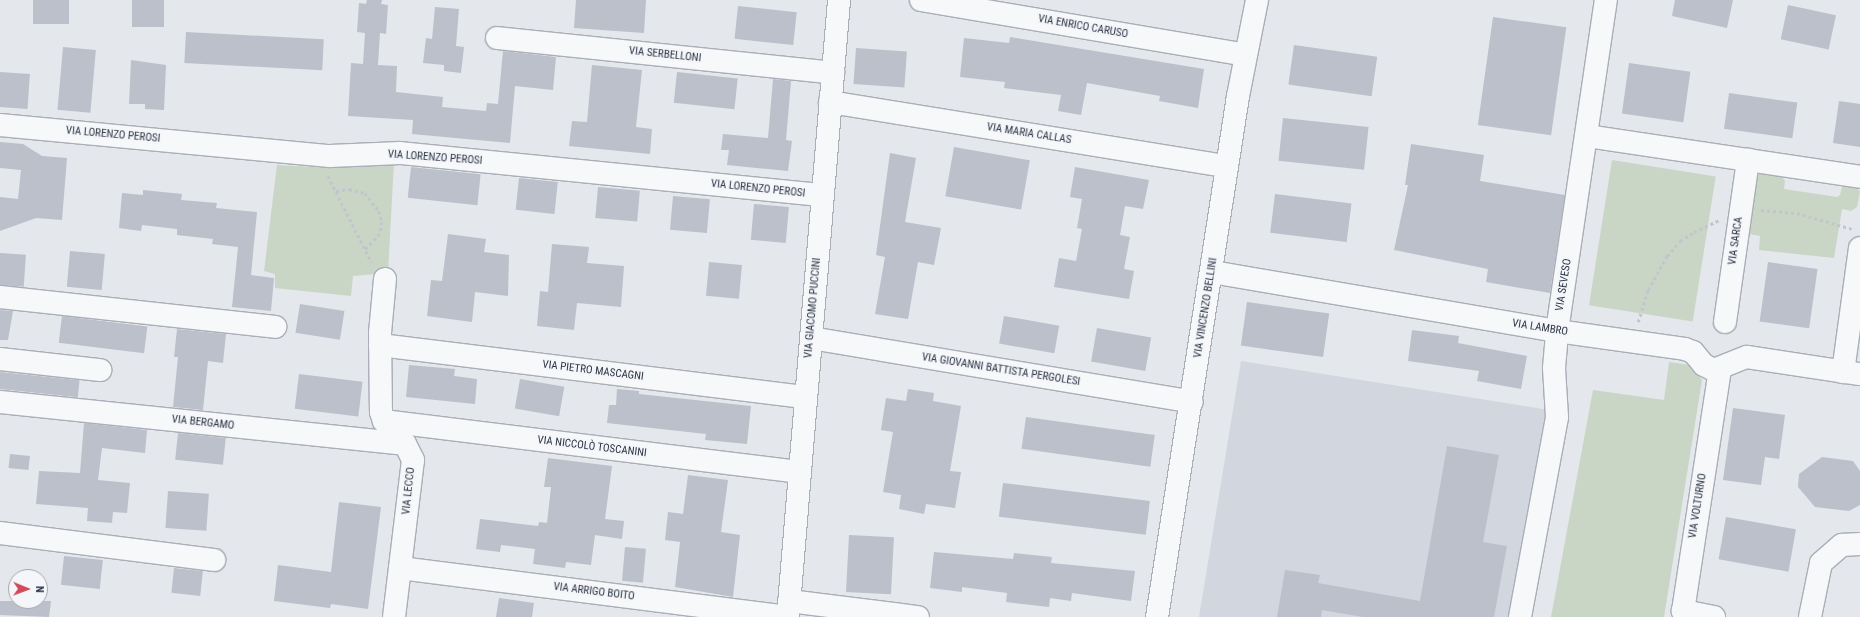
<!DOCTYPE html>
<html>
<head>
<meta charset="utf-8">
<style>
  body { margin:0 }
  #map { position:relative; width:1860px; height:617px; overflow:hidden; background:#e4e7ec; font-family:"Roboto Condensed",sans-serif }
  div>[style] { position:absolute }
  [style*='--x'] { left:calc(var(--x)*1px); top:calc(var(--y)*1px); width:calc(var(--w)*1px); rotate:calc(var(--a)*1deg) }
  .built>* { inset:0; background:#d2d6de }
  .green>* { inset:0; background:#c9d6c5; transform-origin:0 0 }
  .building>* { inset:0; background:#bbc0ca; transform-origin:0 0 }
  .path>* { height:2.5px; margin-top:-1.25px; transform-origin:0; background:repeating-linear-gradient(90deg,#c2c5cb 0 3px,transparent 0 6px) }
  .roads { filter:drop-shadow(1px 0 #a9aeb7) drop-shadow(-1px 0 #a9aeb7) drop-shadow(0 1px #a9aeb7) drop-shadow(0 -1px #a9aeb7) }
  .minor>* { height:22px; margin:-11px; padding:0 11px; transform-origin:11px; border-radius:11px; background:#f7f8fa }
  span { translate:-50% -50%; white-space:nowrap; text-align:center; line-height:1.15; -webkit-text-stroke:4px #f4f6f9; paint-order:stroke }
  .street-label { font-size:11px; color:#2b3445 }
  .north { position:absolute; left:8px; top:569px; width:40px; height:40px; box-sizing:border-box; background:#f4f6f9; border:1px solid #a4a8b1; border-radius:50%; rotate:91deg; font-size:11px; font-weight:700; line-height:16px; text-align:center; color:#2b3445 }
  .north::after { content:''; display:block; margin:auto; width:14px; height:18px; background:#d1495b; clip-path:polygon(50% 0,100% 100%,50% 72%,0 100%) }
</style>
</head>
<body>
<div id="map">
  <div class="built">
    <i style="clip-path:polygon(1241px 361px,1549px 410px,1512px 617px,1199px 617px)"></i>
  </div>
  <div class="green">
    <i style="left:1612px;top:160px;width:105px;height:147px;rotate:9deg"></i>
    <i style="clip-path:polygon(394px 162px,388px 273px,353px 276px,351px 296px,275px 288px,275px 274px,264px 271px,277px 165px,332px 168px)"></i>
    <i style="clip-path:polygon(1762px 172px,1780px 175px,1785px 181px,1784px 189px,1837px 197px,1840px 195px,1842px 187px,1856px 186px,1860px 192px,1857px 207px,1851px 211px,1842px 209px,1834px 258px,1759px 250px,1760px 236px,1749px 234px,1750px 211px,1758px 175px)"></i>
    <i style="clip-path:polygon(1669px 362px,1690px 365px,1702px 380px,1664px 617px,1551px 617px,1593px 390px,1664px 400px)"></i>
  </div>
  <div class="building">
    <i style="left:33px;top:0;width:36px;height:24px"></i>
    <i style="left:132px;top:0;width:32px;height:27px"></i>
    <i style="clip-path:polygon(367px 0,382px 0,381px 4px,388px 5px,386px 34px,380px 33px,378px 65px,397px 66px,396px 92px,443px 97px,442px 107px,486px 111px,487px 103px,498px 104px,503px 51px,556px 57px,553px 90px,515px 86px,510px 143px,412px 134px,413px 120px,348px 116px,351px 63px,363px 64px,365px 33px,357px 32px,359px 3px,366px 4px)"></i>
    <i style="clip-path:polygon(576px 0,646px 0,644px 33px,574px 28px)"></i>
    <i style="clip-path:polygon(1675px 0,1733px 0,1727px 28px,1672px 16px)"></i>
    <i style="left:1788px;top:5px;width:49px;height:35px;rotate:12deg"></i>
    <i style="left:738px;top:6px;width:59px;height:33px;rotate:6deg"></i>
    <i style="clip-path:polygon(435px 7px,459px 9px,456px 46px,464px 47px,461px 73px,444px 71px,444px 65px,423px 63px,426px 38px,432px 39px)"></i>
    <i style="left:1493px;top:17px;width:74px;height:109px;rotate:8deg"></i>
    <i style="left:186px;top:32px;width:138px;height:31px;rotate:3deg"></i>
    <i style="clip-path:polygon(1010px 37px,1204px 69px,1198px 108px,1159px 101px,1160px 96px,1087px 83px,1081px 115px,1058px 111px,1061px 95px,1004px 88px,1005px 82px,960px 77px,964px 38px,1009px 43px)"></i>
    <i style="left:1294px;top:45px;width:84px;height:40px;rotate:8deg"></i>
    <i style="left:63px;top:47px;width:33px;height:63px;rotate:5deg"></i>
    <i style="left:856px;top:48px;width:51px;height:36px;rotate:4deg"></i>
    <i style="clip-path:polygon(131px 60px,166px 65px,164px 110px,145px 109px,145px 104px,129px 104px)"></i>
    <i style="left:1629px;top:63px;width:62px;height:51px;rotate:8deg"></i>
    <i style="clip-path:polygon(592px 65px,642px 70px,636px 127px,652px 129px,650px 154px,569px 146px,572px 121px,587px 122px)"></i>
    <i style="left:0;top:72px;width:30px;height:35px;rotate:4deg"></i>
    <i style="left:677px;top:72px;width:61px;height:31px;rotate:6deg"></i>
    <i style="clip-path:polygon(773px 79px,791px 81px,786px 140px,792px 141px,788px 171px,727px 165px,729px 150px,721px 150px,723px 134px,768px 138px)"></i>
    <i style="left:1729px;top:93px;width:69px;height:36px;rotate:8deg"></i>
    <i style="clip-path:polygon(1839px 101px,1860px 104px,1860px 147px,1833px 143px)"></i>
    <i style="left:1283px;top:118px;width:86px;height:43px;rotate:6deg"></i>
    <i style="clip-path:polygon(0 142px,23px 144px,42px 156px,67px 158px,62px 220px,36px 218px,0 231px,0 197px,18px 199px,21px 170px,0 168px)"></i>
    <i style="clip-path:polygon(1411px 144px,1484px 155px,1480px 181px,1565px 195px,1550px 293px,1486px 282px,1488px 269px,1394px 250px,1408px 185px,1405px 185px)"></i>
    <i style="left:954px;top:147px;width:77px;height:50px;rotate:10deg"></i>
    <i style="clip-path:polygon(890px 153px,916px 158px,905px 222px,941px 228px,934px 265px,918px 262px,908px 319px,875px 314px,885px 257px,876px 255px)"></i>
    <i style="left:411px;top:167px;width:70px;height:31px;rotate:6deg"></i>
    <i style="clip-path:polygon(1075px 167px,1149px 180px,1143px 209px,1125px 206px,1120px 235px,1130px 237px,1124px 269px,1134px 271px,1129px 299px,1054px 287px,1059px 258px,1076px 261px,1082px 229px,1077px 228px,1082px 199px,1070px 197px)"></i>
    <i style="left:519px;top:178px;width:39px;height:32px;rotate:6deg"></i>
    <i style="left:598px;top:187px;width:42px;height:31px;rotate:5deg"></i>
    <i style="clip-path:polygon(143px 190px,182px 194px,181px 200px,217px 203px,216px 208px,257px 212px,251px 275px,274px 278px,271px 311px,232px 307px,238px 247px,212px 244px,213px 239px,177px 235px,177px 229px,142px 225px,141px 231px,119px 228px,122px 193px,143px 195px)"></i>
    <i style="left:1275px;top:194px;width:77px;height:39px;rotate:7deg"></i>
    <i style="left:673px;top:196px;width:37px;height:34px;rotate:5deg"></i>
    <i style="left:754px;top:204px;width:35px;height:36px;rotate:5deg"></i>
    <i style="clip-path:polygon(448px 234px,486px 239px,484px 252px,509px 255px,508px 296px,475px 292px,472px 322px,427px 316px,431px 280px,442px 281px)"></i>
    <i style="clip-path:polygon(552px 244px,589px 247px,587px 263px,624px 266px,621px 307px,577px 303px,574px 330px,537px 326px,540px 291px,548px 292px)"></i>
    <i style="left:70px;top:251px;width:35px;height:36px;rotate:5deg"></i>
    <i style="left:0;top:253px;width:26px;height:32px;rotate:4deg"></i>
    <i style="left:709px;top:262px;width:33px;height:34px;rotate:5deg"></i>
    <i style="left:1768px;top:262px;width:50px;height:60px;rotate:8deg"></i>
    <i style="left:1247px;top:302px;width:83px;height:44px;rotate:8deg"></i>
    <i style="left:300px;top:304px;width:45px;height:29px;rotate:9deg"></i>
    <i style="clip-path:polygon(0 310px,13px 311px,8px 340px,0 340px)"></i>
    <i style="left:62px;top:316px;width:86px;height:27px;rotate:7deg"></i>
    <i style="left:1004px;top:316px;width:56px;height:28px;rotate:10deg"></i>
    <i style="left:1097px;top:328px;width:55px;height:34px;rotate:10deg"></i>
    <i style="clip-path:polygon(177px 329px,226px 334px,223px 363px,208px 361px,203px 410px,173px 407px,178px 357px,174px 357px)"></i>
    <i style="clip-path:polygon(1412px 330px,1459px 336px,1458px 343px,1527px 356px,1521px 389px,1477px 381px,1479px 371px,1408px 361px)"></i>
    <i style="clip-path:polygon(409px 365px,455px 369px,454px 376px,477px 379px,475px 404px,406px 397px)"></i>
    <i style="left:0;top:372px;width:80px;height:17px;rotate:6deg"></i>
    <i style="left:299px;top:374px;width:64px;height:35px;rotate:7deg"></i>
    <i style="left:520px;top:379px;width:45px;height:30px;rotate:10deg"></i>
    <i style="clip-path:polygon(617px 389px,639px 391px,639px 394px,751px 406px,747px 444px,705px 440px,706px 434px,607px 423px,609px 405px,616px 405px)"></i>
    <i style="clip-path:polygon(908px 389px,934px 393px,933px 401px,961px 406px,950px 471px,961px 472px,955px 508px,926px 504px,924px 514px,899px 509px,901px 495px,883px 492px,893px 432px,881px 430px,886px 398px,906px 401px)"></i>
    <i style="clip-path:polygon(1733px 408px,1785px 415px,1779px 459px,1765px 457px,1761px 485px,1723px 480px)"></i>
    <i style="left:1026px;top:417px;width:130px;height:32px;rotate:8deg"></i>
    <i style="clip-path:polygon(84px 423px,147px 430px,145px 453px,102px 448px,98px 480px,130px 483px,127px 513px,113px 512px,112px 523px,87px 521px,88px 508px,36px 504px,39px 471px,80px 473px)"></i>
    <i style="left:178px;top:433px;width:48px;height:27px;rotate:6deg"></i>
    <i style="clip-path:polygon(1447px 446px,1499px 455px,1483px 542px,1507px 546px,1494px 617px,1363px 617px,1322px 610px,1321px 617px,1277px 617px,1285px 570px,1320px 575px,1318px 583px,1420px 601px)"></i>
    <i style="left:10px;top:454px;width:20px;height:14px;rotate:6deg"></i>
    <i style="clip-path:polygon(1822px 457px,1853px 461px,1860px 471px,1860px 505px,1849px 511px,1815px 507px,1798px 487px,1799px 474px)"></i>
    <i style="clip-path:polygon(548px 458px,612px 466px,605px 519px,624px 521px,622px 539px,595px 535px,591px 565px,566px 562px,565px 568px,533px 564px,535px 549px,501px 545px,500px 552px,476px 549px,480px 519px,538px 526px,539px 522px,547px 523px,551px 487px,544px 487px)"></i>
    <i style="clip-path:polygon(688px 475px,728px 480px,721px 532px,740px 535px,733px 597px,675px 587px,680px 542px,665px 540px,668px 512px,683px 514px)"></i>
    <i style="left:1003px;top:483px;width:148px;height:34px;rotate:7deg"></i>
    <i style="left:168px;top:491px;width:41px;height:37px;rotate:4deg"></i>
    <i style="clip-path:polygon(339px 502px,381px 507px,368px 609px,331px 604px,330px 608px,274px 601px,278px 565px,331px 572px)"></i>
    <i style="left:1726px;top:517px;width:71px;height:43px;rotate:10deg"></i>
    <i style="left:849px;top:535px;width:45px;height:57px;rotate:3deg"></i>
    <i style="left:625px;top:547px;width:21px;height:34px;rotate:5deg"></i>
    <i style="clip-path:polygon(934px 552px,1013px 559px,1014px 553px,1052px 557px,1051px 563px,1135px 571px,1131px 601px,1072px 593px,1071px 601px,1050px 598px,1049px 607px,1006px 602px,1007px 593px,962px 587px,962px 592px,930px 588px)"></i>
    <i style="left:64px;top:556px;width:39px;height:29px;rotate:6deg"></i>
    <i style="left:174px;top:568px;width:29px;height:25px;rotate:6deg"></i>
    <i style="clip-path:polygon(499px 598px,534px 603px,532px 617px,496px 617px)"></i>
    <i style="clip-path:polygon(0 601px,51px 601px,49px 617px,0 615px)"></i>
  </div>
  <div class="path">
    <i style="--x:328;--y:176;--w:97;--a:63.2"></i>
    <i style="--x:336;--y:191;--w:13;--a:-9"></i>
    <i style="--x:349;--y:189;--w:16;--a:14"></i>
    <i style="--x:365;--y:193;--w:23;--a:52"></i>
    <i style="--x:379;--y:211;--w:11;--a:75"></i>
    <i style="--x:382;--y:222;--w:12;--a:99"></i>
    <i style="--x:380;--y:234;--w:22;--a:133"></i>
    <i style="--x:1761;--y:210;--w:36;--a:5"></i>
    <i style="--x:1797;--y:213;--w:57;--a:16.2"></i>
    <i style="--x:1638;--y:322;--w:34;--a:-73"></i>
    <i style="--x:1648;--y:290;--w:39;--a:-61"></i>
    <i style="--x:1667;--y:256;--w:20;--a:-49"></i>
    <i style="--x:1680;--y:241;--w:17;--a:-33"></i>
    <i style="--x:1694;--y:232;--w:29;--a:-25"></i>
  </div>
  <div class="roads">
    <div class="minor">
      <i style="--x:921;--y:0;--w:329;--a:9.6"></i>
      <i style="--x:497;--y:38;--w:338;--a:5.9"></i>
      <i style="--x:830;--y:102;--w:402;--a:9.2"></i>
      <i style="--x:0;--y:125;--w:331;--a:5.4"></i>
      <i style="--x:330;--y:156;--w:70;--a:-2.5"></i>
      <i style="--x:400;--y:153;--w:424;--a:5.7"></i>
      <i style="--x:1587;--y:136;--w:276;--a:8.5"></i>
      <i style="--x:1212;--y:272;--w:350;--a:9.7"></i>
      <i style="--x:1557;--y:331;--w:129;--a:8"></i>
      <i style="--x:1685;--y:349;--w:9;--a:21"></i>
      <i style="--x:1693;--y:352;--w:17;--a:50"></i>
      <i style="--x:1704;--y:365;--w:11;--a:27"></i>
      <i style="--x:1714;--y:370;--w:35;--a:-22"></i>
      <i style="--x:1747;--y:357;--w:114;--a:8.6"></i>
      <i style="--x:385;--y:279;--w:54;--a:95.3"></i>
      <i style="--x:380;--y:333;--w:79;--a:89.3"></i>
      <i style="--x:381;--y:412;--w:9;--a:72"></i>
      <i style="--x:384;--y:421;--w:31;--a:48"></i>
      <i style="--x:405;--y:444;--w:18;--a:63"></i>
      <i style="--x:413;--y:460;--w:158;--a:96.9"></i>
      <i style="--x:0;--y:297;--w:277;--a:6.2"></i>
      <i style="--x:1725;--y:322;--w:164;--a:-81.9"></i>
      <i style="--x:811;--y:338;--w:386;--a:9.5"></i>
      <i style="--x:380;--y:345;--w:429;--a:7"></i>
      <i style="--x:0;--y:359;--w:101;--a:6.3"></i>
      <i style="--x:1843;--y:372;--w:125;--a:-82.2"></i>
      <i style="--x:0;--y:402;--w:407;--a:5.9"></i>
      <i style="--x:384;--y:421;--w:419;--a:7"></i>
      <i style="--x:0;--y:533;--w:216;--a:7.2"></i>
      <i style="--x:400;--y:568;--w:391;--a:7.2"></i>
      <i style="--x:789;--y:601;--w:130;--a:7.1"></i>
      <i style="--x:788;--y:617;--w:619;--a:-85.27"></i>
      <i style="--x:1157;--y:617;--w:527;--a:-81.16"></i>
      <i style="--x:1238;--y:96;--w:98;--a:-78.8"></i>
      <i style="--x:1520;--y:617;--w:203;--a:-79.5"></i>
      <i style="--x:1557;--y:417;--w:49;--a:-93.5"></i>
      <i style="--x:1554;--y:368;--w:37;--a:-85"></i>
      <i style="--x:1557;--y:331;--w:335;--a:-81.6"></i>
      <i style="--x:1714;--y:617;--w:32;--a:-169"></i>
      <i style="--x:1683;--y:611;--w:245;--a:-81.3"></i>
      <i style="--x:1810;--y:617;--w:55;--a:-78.5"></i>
      <i style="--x:1821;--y:563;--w:28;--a:-41"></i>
      <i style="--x:1842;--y:545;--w:18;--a:-3"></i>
    </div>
  </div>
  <div class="street-label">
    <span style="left:1083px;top:27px;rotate:10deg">VIA ENRICO CARUSO</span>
    <span style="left:665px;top:55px;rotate:6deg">VIA SERBELLONI</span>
    <span style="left:1029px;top:134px;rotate:9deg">VIA MARIA CALLAS</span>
    <span style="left:113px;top:135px;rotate:5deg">VIA LORENZO PEROSI</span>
    <span style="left:435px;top:158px;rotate:4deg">VIA LORENZO PEROSI</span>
    <span style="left:758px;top:189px;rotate:6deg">VIA LORENZO PEROSI</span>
    <span style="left:1736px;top:241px;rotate:-82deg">VIA SARCA</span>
    <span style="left:1564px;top:285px;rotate:-81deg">VIA SEVESO</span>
    <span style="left:813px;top:308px;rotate:-85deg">VIA GIACOMO PUCCINI</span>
    <span style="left:1206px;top:308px;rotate:-81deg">VIA VINCENZO BELLINI</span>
    <span style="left:1540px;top:328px;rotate:9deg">VIA LAMBRO</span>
    <span style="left:1001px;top:370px;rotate:9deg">VIA GIOVANNI BATTISTA PERGOLESI</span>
    <span style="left:593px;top:371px;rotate:7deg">VIA PIETRO MASCAGNI</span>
    <span style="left:203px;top:423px;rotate:6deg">VIA BERGAMO</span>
    <span style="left:592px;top:447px;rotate:7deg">VIA NICCOLÒ TOSCANINI</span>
    <span style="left:409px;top:491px;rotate:-84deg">VIA LECCO</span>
    <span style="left:1698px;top:506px;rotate:-81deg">VIA VOLTURNO</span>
    <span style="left:594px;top:592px;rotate:7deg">VIA ARRIGO BOITO</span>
  </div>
  <div class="north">N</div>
</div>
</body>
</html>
